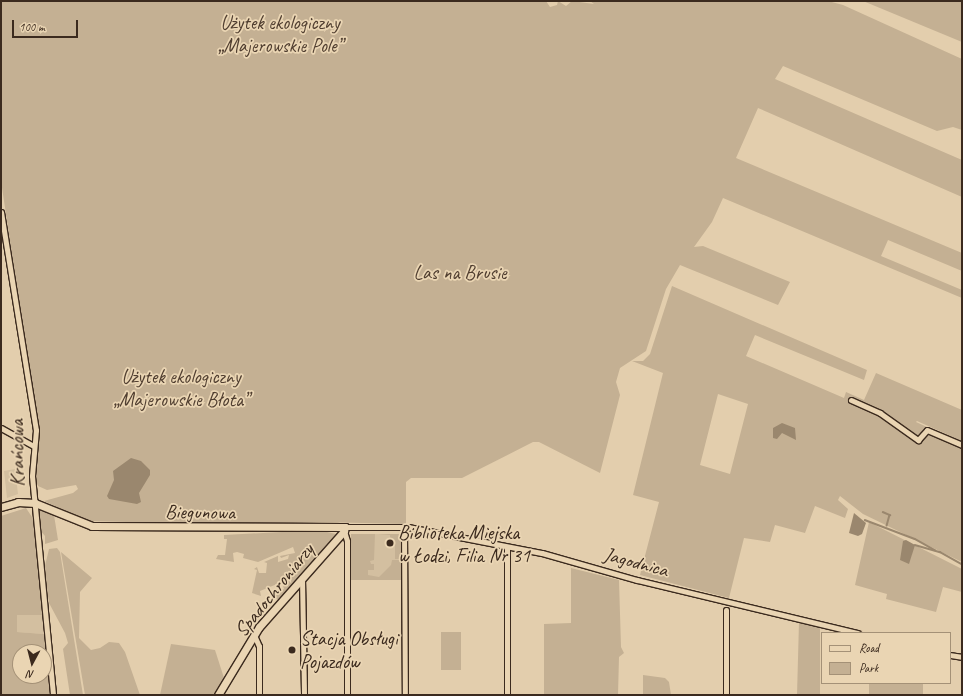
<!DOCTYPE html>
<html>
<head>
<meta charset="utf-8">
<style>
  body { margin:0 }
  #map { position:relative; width:963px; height:696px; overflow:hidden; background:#e3cead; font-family:Caveat,sans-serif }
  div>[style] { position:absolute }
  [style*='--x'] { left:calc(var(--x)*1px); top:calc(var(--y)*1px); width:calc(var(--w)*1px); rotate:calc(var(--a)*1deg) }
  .built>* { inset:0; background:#d3bfa0; transform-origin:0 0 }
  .green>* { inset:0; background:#c4b093; transform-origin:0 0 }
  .water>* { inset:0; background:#9a876e }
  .stream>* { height:1.5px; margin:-0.75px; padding:0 0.75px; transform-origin:0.75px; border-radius:0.75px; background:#9a876e }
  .roads { filter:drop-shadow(1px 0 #3b2a1e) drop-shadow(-1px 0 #3b2a1e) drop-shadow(0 1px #3b2a1e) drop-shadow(0 -1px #3b2a1e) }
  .street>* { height:5px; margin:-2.5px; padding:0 2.5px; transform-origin:2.5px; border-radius:2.5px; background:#ead5b3 }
  .secondary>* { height:7px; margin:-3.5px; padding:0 3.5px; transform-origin:3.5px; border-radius:3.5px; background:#ead5b3 }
  .dots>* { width:11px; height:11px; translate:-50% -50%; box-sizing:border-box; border:2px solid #ead5b3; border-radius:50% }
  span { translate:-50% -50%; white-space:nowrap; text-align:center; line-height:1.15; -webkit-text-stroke:3.5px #ead5b3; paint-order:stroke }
  .park-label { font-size:20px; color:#503e30 }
  .street-label { font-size:20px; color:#3b2a1e }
  .poi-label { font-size:20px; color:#3b2a1e }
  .left { translate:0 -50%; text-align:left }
  .frame { position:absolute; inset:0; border:2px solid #3b2a1e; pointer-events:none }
  .legend { position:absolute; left:821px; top:632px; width:130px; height:52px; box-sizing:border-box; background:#ead5b3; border:1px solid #a49177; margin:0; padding:5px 7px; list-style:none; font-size:12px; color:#3b2a1e }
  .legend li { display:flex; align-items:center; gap:8px; height:20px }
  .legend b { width:20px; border:1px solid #a49177 }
  .north { position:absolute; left:12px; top:644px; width:40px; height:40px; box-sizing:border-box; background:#ead5b3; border:1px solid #a49177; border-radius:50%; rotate:187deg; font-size:11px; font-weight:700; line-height:16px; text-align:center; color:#3b2a1e }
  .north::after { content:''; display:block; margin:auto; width:14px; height:18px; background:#3b2a1e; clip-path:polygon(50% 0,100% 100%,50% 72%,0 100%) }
  .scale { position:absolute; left:12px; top:20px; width:66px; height:18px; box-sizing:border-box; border:2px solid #3b2a1e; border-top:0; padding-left:5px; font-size:12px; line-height:14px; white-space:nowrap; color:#3b2a1e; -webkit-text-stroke:3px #ead5b3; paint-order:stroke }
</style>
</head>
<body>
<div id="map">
  <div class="built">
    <i style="clip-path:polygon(15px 469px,18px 494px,7px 498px,4px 471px)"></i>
    <i style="left:351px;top:534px;width:50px;height:46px"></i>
    <i style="clip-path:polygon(17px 615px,43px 615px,44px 634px,17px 632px)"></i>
  </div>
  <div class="green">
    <i style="clip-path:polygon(1px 1px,546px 1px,550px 7px,557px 5px,558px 1px,566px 6px,572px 1px,594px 4px,590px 1px,828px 1px,843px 5px,962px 59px,962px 130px,953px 127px,937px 131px,783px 66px,775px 79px,962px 160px,962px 197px,758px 108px,736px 158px,962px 253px,962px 271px,888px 240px,881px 256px,962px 290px,962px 298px,723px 198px,712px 222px,694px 247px,703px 246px,790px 282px,778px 305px,680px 265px,666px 289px,646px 351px,620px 368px,616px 382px,620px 395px,600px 473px,539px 442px,533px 442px,462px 478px,411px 478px,406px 482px,406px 524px,319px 522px,242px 525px,88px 521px,44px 501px,73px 493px,78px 489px,76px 485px,47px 490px,38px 486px,34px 478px,38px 428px,1px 181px)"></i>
    <i style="clip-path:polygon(863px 1px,962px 1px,962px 42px)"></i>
    <i style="clip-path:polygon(evenodd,672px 286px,867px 370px,864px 380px,755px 335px,746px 356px,844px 398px,846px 392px,864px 400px,876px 373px,962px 410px,962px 441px,917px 421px,916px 422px,962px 443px,962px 562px,863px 514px,840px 496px,838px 500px,848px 509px,845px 518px,815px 506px,805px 533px,775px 525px,770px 542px,744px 538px,729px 598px,640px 575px,659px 502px,633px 495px,663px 373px,632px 361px,643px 361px,650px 354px,672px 286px,718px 394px,748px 404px,730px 474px,700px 465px,718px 394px)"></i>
    <i style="clip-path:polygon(38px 507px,74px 521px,74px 523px,54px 515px,58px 540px,45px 544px,45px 536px,40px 530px)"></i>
    <i style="clip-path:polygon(evenodd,26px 508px,34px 520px,43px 615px,17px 615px,17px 632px,44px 634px,50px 695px,1px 695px,1px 516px,26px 508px,20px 652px,44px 652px,44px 676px,20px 676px,20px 652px)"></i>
    <i style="clip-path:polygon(869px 522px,962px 569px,962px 592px,943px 587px,936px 612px,886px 599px,887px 594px,855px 585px)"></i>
    <i style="clip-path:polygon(318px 530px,336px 534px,279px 600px,271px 597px,271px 595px,278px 595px,277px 592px,284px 589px,282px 582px,260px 591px,261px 596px,252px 593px,257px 570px,254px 569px,257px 567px,259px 573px,266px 573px,267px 563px,264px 562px,278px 556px,278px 562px,288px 559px,289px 555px,281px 558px,280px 556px,295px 553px,293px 547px,258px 562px,243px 558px,244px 554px,237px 552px,233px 553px,234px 562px,216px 559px,218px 555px,225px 555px,227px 539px,224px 539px,224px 535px)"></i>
    <i style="clip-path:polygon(351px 534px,375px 534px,374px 560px,370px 561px,371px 564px,374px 564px,374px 570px,368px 570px,368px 575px,379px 577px,391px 565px,392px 560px,401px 560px,402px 580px,351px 580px)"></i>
    <i style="clip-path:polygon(378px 534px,401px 534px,401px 559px,395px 559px,395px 541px,390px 541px,390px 535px)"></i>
    <i style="clip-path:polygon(57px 548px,60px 552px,83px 695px,70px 695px,63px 649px,68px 643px,65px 633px,49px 603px,44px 570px,49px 549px)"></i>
    <i style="clip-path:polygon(61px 552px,92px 578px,80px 592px,79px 638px,91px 650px,100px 648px,109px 642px,119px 643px,125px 652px,140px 695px,85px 695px)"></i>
    <i style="clip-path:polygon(571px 568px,619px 580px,621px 647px,624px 653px,619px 657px,618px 695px,544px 695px,544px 624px,571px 623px)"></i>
    <i style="clip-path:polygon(799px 622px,820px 627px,820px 695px,797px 695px)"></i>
    <i style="left:441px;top:632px;width:20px;height:38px"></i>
    <i style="clip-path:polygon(171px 644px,215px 650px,224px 678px,215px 695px,160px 695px)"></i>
    <i style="clip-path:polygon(643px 675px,665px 678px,669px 682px,671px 695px,643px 695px)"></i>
    <i style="left:869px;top:683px;width:54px;height:12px"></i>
  </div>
  <div class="water">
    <i style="clip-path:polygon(782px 423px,795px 428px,796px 440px,782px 433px,777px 439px,773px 438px,773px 428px)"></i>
    <i style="clip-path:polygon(131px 458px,141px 461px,150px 470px,150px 475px,139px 493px,141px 502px,137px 504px,109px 499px,107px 496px,114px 480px,113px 471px)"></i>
    <i style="clip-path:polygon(854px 513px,866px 523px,862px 534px,858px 536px,849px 533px)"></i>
    <i style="clip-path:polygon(906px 540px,915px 545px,909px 564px,900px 560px,903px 541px)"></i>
  </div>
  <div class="stream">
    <i style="--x:883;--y:512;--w:8;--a:23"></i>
    <i style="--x:890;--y:515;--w:11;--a:105"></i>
    <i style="--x:865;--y:520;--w:53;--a:20.8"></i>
    <i style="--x:915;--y:539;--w:23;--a:29"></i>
    <i style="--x:915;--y:545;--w:26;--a:16"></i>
    <i style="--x:940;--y:552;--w:25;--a:29"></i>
  </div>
  <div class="roads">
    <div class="street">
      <i style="--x:1;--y:212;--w:221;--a:80.9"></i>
      <i style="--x:36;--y:430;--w:46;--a:95"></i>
      <i style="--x:32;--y:476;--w:220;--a:84.5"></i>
      <i style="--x:851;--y:400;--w:32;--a:24"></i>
      <i style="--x:880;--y:413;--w:47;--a:35.4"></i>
      <i style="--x:918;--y:440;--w:13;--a:-48"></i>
      <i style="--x:927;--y:430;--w:38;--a:23"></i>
      <i style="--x:1;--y:428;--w:37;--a:29"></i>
      <i style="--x:345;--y:527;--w:63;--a:0"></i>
      <i style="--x:408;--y:527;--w:136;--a:11"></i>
      <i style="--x:542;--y:553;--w:99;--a:15.9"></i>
      <i style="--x:637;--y:580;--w:227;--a:13.5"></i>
      <i style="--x:404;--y:527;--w:168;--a:89.7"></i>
      <i style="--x:344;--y:531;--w:10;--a:73"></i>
      <i style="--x:347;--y:541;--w:154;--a:90"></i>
      <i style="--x:302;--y:578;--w:117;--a:89"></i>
      <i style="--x:254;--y:635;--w:12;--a:66"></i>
      <i style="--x:259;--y:646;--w:49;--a:90"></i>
      <i style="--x:950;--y:655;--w:12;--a:9"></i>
      <i style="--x:507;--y:695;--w:148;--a:-90"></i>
      <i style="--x:726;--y:695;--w:85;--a:-90"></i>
    </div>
    <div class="secondary">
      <i style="--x:1;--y:507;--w:18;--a:-16"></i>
      <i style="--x:18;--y:502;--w:17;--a:3"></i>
      <i style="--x:35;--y:503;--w:61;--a:22"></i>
      <i style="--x:92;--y:526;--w:253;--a:0.2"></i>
      <i style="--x:345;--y:527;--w:4;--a:104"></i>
      <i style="--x:344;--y:531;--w:128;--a:131.5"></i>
      <i style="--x:259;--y:627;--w:79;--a:121.1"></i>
    </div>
  </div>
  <div class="dots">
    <i style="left:390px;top:543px;background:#3b2a1e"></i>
    <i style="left:292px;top:650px;background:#3b2a1e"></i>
  </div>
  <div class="park-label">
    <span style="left:280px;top:34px">Użytek ekologiczny<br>„Majerowskie Pole”</span>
    <span style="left:460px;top:272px">Las na Brusie</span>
    <span style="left:181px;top:388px">Użytek ekologiczny<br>„Majerowskie Błota”</span>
  </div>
  <div class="street-label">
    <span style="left:17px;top:453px;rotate:-91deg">Krańcowa</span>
    <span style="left:200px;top:512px;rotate:1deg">Biegunowa</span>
    <span style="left:636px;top:562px;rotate:15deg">Jagodnica</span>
    <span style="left:274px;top:590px;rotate:-51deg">Spadochroniarzy</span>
  </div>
  <div class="poi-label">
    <span class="left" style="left:398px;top:544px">Biblioteka Miejska<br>w Łodzi, Filia Nr 31</span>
    <span class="left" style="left:300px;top:650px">Stacja Obsługi<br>Pojazdów</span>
  </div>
  <div class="frame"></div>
  <ul class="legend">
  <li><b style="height:5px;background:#ead5b3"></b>Road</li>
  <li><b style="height:11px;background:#c4b093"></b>Park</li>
  </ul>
  <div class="north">N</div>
  <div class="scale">100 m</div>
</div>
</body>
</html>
